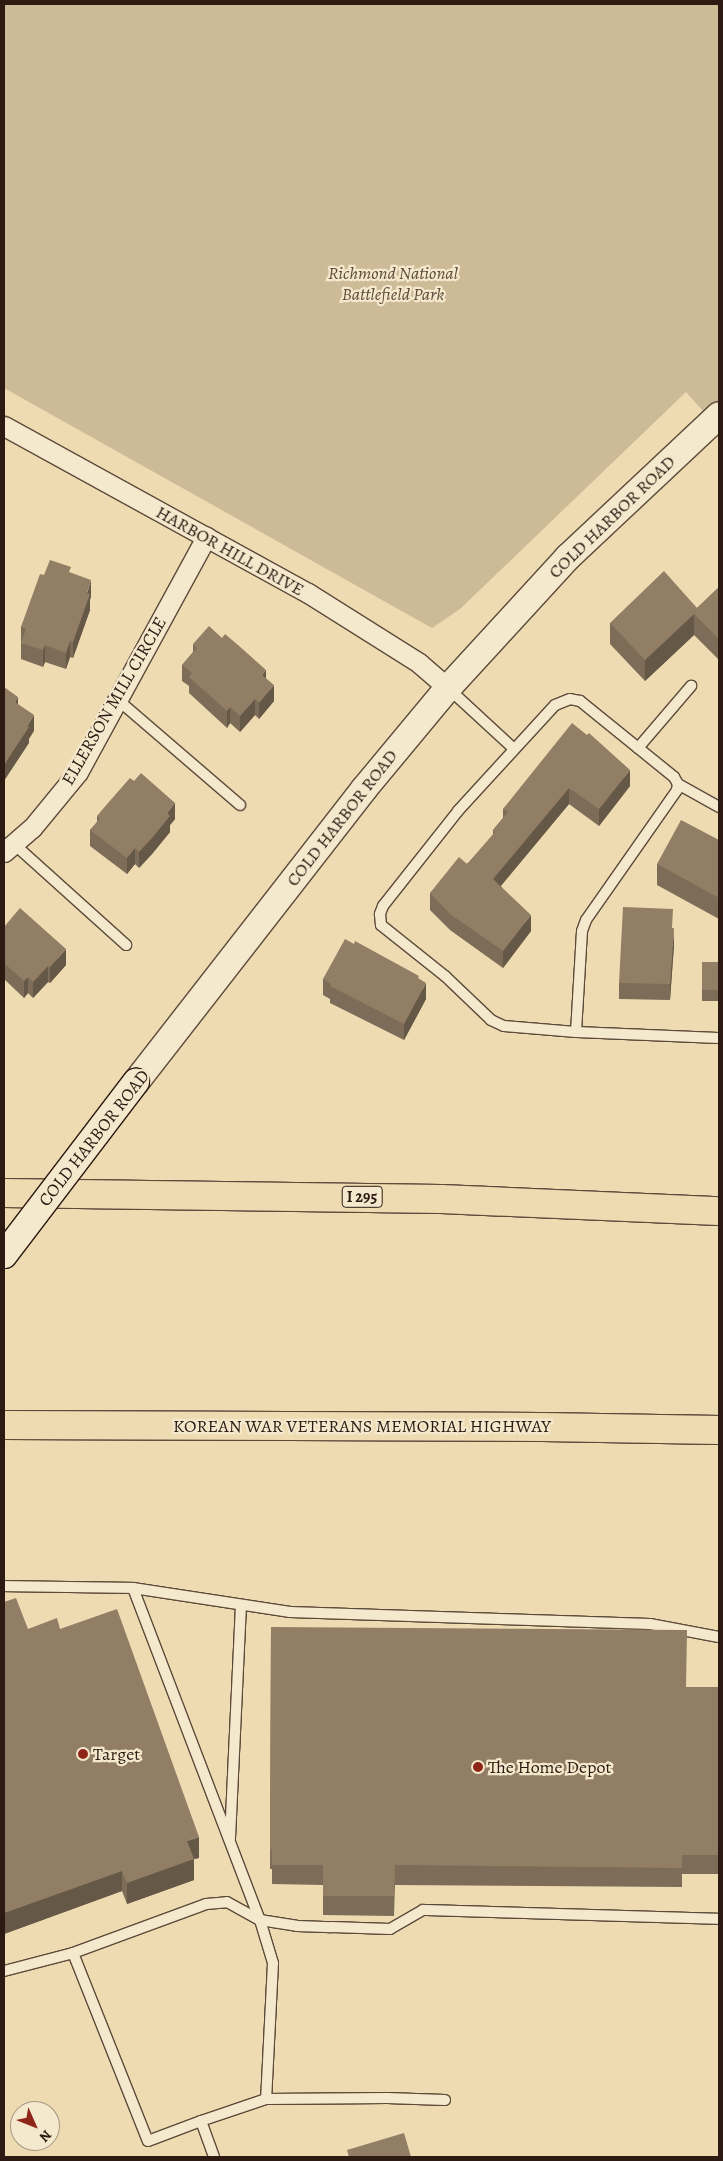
<!DOCTYPE html>
<html>
<head>
<meta charset="utf-8">
<style>
  body { margin:0 }
  #map { position:relative; width:723px; height:2161px; overflow:hidden; background:#eedbb2; font-family:Alegreya,serif }
  div>[style] { position:absolute }
  [style*='--x'] { left:calc(var(--x)*1px); top:calc(var(--y)*1px); width:calc(var(--w)*1px); rotate:calc(var(--a)*1deg) }
  .green>* { inset:0; background:#cdba97 }
  .roads { filter:drop-shadow(1px 0 #5d4a3a) drop-shadow(-1px 0 #5d4a3a) drop-shadow(0 1px #5d4a3a) drop-shadow(0 -1px #5d4a3a) }
  .service>* { height:10px; margin:-5px; padding:0 5px; transform-origin:5px; border-radius:5px; background:#f4e8cd }
  .minor>* { height:19px; margin:-9.5px; padding:0 9.5px; transform-origin:9.5px; border-radius:9.5px; background:#f4e8cd }
  .secondary>* { height:26px; margin:-13px; padding:0 13px; transform-origin:13px; border-radius:13px; background:#f4e8cd }
  .motorway>* { height:28px; margin:-14px; padding:0 14px; transform-origin:14px; border-radius:14px; background:#eedbb2 }
  .bridges { filter:drop-shadow(1px 0 #2d1a12) drop-shadow(-1px 0 #2d1a12) drop-shadow(0 1px #2d1a12) drop-shadow(0 -1px #2d1a12) }
  .secondary-bridge>* { height:26px; margin:-13px; padding:0 13px; transform-origin:13px; border-radius:13px; background:#f4e8cd }
  .wall>* { inset:0; background:#7d6c57; transform-origin:0 0 }
  .shaded-wall>* { inset:0; background:#665847 }
  .building>* { inset:0; background:#917e65; transform-origin:0 0 }
  .dots>* { width:14px; height:14px; translate:-50% -50%; box-sizing:border-box; border:2px solid #f4e8cd; border-radius:50% }
  span { translate:-50% -50%; white-space:nowrap; text-align:center; line-height:1.15; -webkit-text-stroke:4.5px #f4e8cd; paint-order:stroke }
  .shield-label span { padding:1px 4px; background:#f4e8cd; border:1px solid; border-radius:4px; -webkit-text-stroke-width:0 }
  .shield-label { font-size:16px; color:#2d1a12; font-weight:700 }
  .park-label { font-size:18px; color:#5d4a3a; font-style:italic }
  .street-label { font-size:18px; color:#2d1a12 }
  .poi-label { font-size:18px; color:#2d1a12 }
  .left { translate:0 -50%; text-align:left }
  .frame { position:absolute; inset:0; border:5px solid #2d1a12; pointer-events:none }
  .north { position:absolute; left:10px; top:2101px; width:50px; height:50px; box-sizing:border-box; background:#f4e8cd; border:1px solid #a49682; border-radius:50%; rotate:134deg; font-size:14px; font-weight:700; line-height:20px; text-align:center; color:#2d1a12 }
  .north::after { content:''; display:block; margin:auto; width:18px; height:22px; background:#8f2418; clip-path:polygon(50% 0,100% 100%,50% 72%,0 100%) }
</style>
</head>
<body>
<div id="map">
  <div class="green">
    <i style="clip-path:polygon(4px 4px,719px 4px,719px 429px,686px 392px,460px 609px,432px 628px,4px 388px)"></i>
  </div>
  <div class="roads">
    <div class="service">
      <i style="--x:449;--y:689;--w:88;--a:42.7"></i>
      <i style="--x:118;--y:700;--w:161;--a:40.7"></i>
      <i style="--x:638;--y:748;--w:82;--a:-49.5"></i>
      <i style="--x:678;--y:784;--w:47;--a:29.3"></i>
      <i style="--x:14;--y:844;--w:151;--a:42"></i>
      <i style="--x:576;--y:1032;--w:101;--a:-86.6"></i>
      <i style="--x:582;--y:931;--w:12;--a:-70"></i>
      <i style="--x:586;--y:920;--w:159;--a:-55"></i>
      <i style="--x:677;--y:790;--w:6;--a:-81"></i>
      <i style="--x:678;--y:784;--w:8;--a:-120"></i>
      <i style="--x:674;--y:777;--w:121;--a:-141"></i>
      <i style="--x:580;--y:701;--w:10;--a:-169"></i>
      <i style="--x:570;--y:699;--w:16;--a:158"></i>
      <i style="--x:555;--y:705;--w:144;--a:132.5"></i>
      <i style="--x:458;--y:811;--w:121;--a:128.3"></i>
      <i style="--x:383;--y:906;--w:9;--a:111"></i>
      <i style="--x:380;--y:914;--w:11;--a:85"></i>
      <i style="--x:381;--y:925;--w:82;--a:38.6"></i>
      <i style="--x:445;--y:976;--w:64;--a:43.7"></i>
      <i style="--x:491;--y:1020;--w:14;--a:25"></i>
      <i style="--x:504;--y:1026;--w:72;--a:4.8"></i>
      <i style="--x:576;--y:1032;--w:143;--a:2.4"></i>
      <i style="--x:4;--y:1586;--w:129;--a:0.9"></i>
      <i style="--x:133;--y:1588;--w:355;--a:69.1"></i>
      <i style="--x:260;--y:1920;--w:45;--a:73.2"></i>
      <i style="--x:273;--y:1963;--w:136;--a:92.9"></i>
      <i style="--x:266;--y:2099;--w:69;--a:161.3"></i>
      <i style="--x:133;--y:1588;--w:159;--a:8.7"></i>
      <i style="--x:290;--y:1612;--w:360;--a:1.9"></i>
      <i style="--x:650;--y:1624;--w:70;--a:10.7"></i>
      <i style="--x:230;--y:1838;--w:233;--a:-87.3"></i>
      <i style="--x:73;--y:1953;--w:202;--a:68.3"></i>
      <i style="--x:148;--y:2141;--w:57;--a:-20.7"></i>
      <i style="--x:201;--y:2121;--w:38;--a:70"></i>
      <i style="--x:4;--y:1971;--w:71;--a:-14.6"></i>
      <i style="--x:73;--y:1953;--w:142;--a:-20.2"></i>
      <i style="--x:206;--y:1904;--w:21;--a:-5"></i>
      <i style="--x:227;--y:1902;--w:38;--a:29"></i>
      <i style="--x:260;--y:1920;--w:37;--a:9"></i>
      <i style="--x:297;--y:1926;--w:35;--a:2"></i>
      <i style="--x:332;--y:1927;--w:58;--a:2"></i>
      <i style="--x:390;--y:1929;--w:38;--a:-30"></i>
      <i style="--x:423;--y:1910;--w:296;--a:1.7"></i>
      <i style="--x:266;--y:2099;--w:121;--a:-0.5"></i>
      <i style="--x:387;--y:2098;--w:58;--a:2"></i>
    </div>
    <div class="minor">
      <i style="--x:4;--y:426;--w:347;--a:28.8"></i>
      <i style="--x:308;--y:593;--w:131;--a:32.2"></i>
      <i style="--x:419;--y:663;--w:38;--a:41"></i>
      <i style="--x:4;--y:852;--w:37;--a:-41"></i>
      <i style="--x:32;--y:828;--w:72;--a:-50.6"></i>
      <i style="--x:78;--y:772;--w:268;--a:-61.4"></i>
    </div>
    <div class="secondary">
      <i style="--x:136;--y:1082;--w:371;--a:-52.1"></i>
      <i style="--x:364;--y:789;--w:131;--a:-50.3"></i>
      <i style="--x:448;--y:688;--w:178;--a:-47.5"></i>
      <i style="--x:568;--y:557;--w:207;--a:-43.2"></i>
    </div>
    <div class="motorway">
      <i style="--x:4;--y:1193;--w:437;--a:0.8"></i>
      <i style="--x:441;--y:1199;--w:278;--a:2.5"></i>
      <i style="--x:4;--y:1425;--w:538;--a:0.21"></i>
      <i style="--x:542;--y:1427;--w:177;--a:1"></i>
    </div>
  </div>
  <div class="bridges">
    <div class="secondary-bridge">
      <i style="--x:4;--y:1255;--w:218;--a:-52.7"></i>
    </div>
  </div>
  <div class="wall">
    <i style="clip-path:polygon(71px 573px,91px 596px,90px 600px,90px 610px,73px 658px,70px 657px,66px 669px,45px 662px,43px 667px,21px 659px,21px 627px,44px 575px)"></i>
    <i style="clip-path:polygon(719px 587px,719px 660px,694px 635px,645px 681px,610px 644px,610px 623px,697px 608px)"></i>
    <i style="clip-path:polygon(193px 644px,266px 678px,274px 701px,259px 719px,255px 715px,240px 732px,230px 723px,227px 728px,189px 693px,189px 686px,182px 681px,182px 665px,193px 652px)"></i>
    <i style="clip-path:polygon(587px 735px,630px 786px,599px 826px,569px 804px,501px 886px,531px 931px,503px 968px,450px 930px,430px 910px,430px 893px,469px 862px,493px 835px,493px 830px,503px 818px,503px 809px)"></i>
    <i style="clip-path:polygon(97px 816px,175px 819px,170px 825px,170px 832px,152px 854px,139px 868px,135px 864px,127px 874px,90px 846px,90px 830px,97px 822px)"></i>
    <i style="clip-path:polygon(719px 840px,719px 919px,657px 885px,657px 864px)"></i>
    <i style="clip-path:polygon(4px 927px,66px 965px,50px 983px,48px 982px,33px 998px,28px 993px,24px 998px,4px 979px)"></i>
    <i style="clip-path:polygon(674px 945px,670px 1000px,619px 999px,619px 983px)"></i>
    <i style="left:702px;top:962px;width:17px;height:39px"></i>
    <i style="clip-path:polygon(323px 979px,419px 979px,426px 999px,404px 1040px,330px 1003px,330px 999px,323px 995px)"></i>
    <i style="clip-path:polygon(4px 1602px,28px 1629px,60px 1629px,199px 1858px,194px 1859px,194px 1880px,127px 1904px,122px 1891px,4px 1934px)"></i>
    <i style="clip-path:polygon(271px 1627px,687px 1687px,719px 1687px,719px 1874px,682px 1874px,682px 1887px,395px 1885px,394px 1916px,323px 1915px,323px 1885px,272px 1884px,272px 1869px,270px 1869px)"></i>
  </div>
  <div class="shaded-wall">
    <i style="clip-path:polygon(91px 580px,91px 596px,90px 600px,90px 610px,73px 658px,73px 642px)"></i>
    <i style="clip-path:polygon(694px 614px,694px 635px,645px 681px,645px 660px)"></i>
    <i style="clip-path:polygon(70px 641px,70px 657px,66px 669px,66px 653px)"></i>
    <i style="clip-path:polygon(45px 645px,45px 662px,43px 667px,43px 650px)"></i>
    <i style="clip-path:polygon(266px 670px,266px 686px,262px 675px)"></i>
    <i style="clip-path:polygon(274px 685px,274px 701px,259px 719px,259px 703px)"></i>
    <i style="clip-path:polygon(18px 697px,18px 713px,15px 702px)"></i>
    <i style="clip-path:polygon(255px 699px,255px 715px,240px 732px,240px 716px)"></i>
    <i style="clip-path:polygon(230px 707px,230px 723px,227px 728px,227px 711px)"></i>
    <i style="clip-path:polygon(34px 715px,34px 731px,29px 739px,29px 743px,4px 781px,4px 765px,27px 726px)"></i>
    <i style="clip-path:polygon(630px 770px,630px 786px,599px 826px,599px 809px)"></i>
    <i style="clip-path:polygon(569px 788px,569px 804px,493px 895px,493px 879px)"></i>
    <i style="clip-path:polygon(175px 803px,175px 819px,170px 825px,170px 832px,152px 854px,139px 868px,139px 852px,167px 813px)"></i>
    <i style="clip-path:polygon(135px 848px,135px 864px,127px 874px,127px 858px)"></i>
    <i style="clip-path:polygon(531px 915px,531px 931px,503px 968px,503px 951px)"></i>
    <i style="clip-path:polygon(674px 928px,674px 945px,670px 1000px,670px 984px)"></i>
    <i style="clip-path:polygon(66px 949px,66px 965px,50px 983px,50px 967px)"></i>
    <i style="clip-path:polygon(48px 966px,48px 982px,33px 998px,33px 982px)"></i>
    <i style="clip-path:polygon(28px 977px,28px 993px,24px 998px,24px 981px)"></i>
    <i style="clip-path:polygon(426px 983px,426px 999px,404px 1040px,404px 1024px)"></i>
    <i style="clip-path:polygon(199px 1837px,199px 1858px,194px 1859px,194px 1880px,127px 1904px,127px 1883px,187px 1841px)"></i>
    <i style="clip-path:polygon(122px 1871px,122px 1891px,4px 1934px,4px 1913px)"></i>
  </div>
  <div class="building">
    <i style="clip-path:polygon(50px 560px,71px 567px,69px 572px,91px 580px,87px 593px,90px 594px,73px 642px,70px 641px,66px 653px,45px 645px,43px 650px,21px 643px,26px 629px,21px 627px,40px 574px,44px 575px)"></i>
    <i style="clip-path:polygon(664px 571px,697px 608px,719px 587px,719px 639px,694px 614px,645px 660px,610px 623px)"></i>
    <i style="clip-path:polygon(209px 626px,222px 638px,225px 634px,238px 645px,266px 670px,262px 675px,274px 685px,259px 703px,255px 699px,240px 716px,230px 707px,227px 711px,189px 677px,192px 673px,182px 665px,197px 648px,193px 644px)"></i>
    <i style="clip-path:polygon(4px 687px,18px 697px,15px 702px,34px 715px,27px 726px,29px 727px,4px 765px)"></i>
    <i style="clip-path:polygon(572px 723px,587px 735px,589px 733px,630px 770px,599px 809px,569px 788px,493px 879px,531px 915px,503px 951px,450px 914px,430px 893px,459px 857px,467px 864px,469px 862px,495px 832px,493px 830px,508px 812px,503px 809px)"></i>
    <i style="clip-path:polygon(141px 773px,175px 803px,167px 813px,170px 816px,152px 838px,139px 852px,135px 848px,127px 858px,90px 830px,100px 819px,97px 816px,108px 803px,130px 778px,134px 781px)"></i>
    <i style="clip-path:polygon(681px 820px,719px 840px,719px 898px,657px 864px)"></i>
    <i style="clip-path:polygon(623px 907px,673px 909px,672px 928px,674px 928px,670px 984px,619px 983px)"></i>
    <i style="clip-path:polygon(20px 908px,66px 949px,50px 967px,48px 966px,33px 982px,28px 977px,24px 981px,4px 963px,4px 927px)"></i>
    <i style="clip-path:polygon(345px 939px,354px 944px,355px 941px,419px 976px,418px 978px,426px 983px,404px 1024px,330px 986px,331px 984px,323px 979px)"></i>
    <i style="left:702px;top:962px;width:17px;height:28px"></i>
    <i style="clip-path:polygon(16px 1598px,28px 1629px,57px 1618px,60px 1629px,117px 1609px,199px 1837px,187px 1841px,194px 1859px,127px 1883px,122px 1871px,4px 1913px,4px 1602px)"></i>
    <i style="clip-path:polygon(271px 1627px,687px 1630px,686px 1687px,719px 1687px,719px 1855px,682px 1855px,682px 1868px,395px 1865px,394px 1896px,323px 1896px,323px 1865px,272px 1865px,272px 1849px,270px 1849px)"></i>
    <i style="clip-path:polygon(404px 2133px,411px 2157px,349px 2157px,347px 2150px)"></i>
  </div>
  <div class="dots">
    <i style="left:83px;top:1754px;background:#8f2418"></i>
    <i style="left:478px;top:1767px;background:#8f2418"></i>
  </div>
  <div class="shield-label">
    <span style="left:362px;top:1197px">I 295</span>
  </div>
  <div class="park-label">
    <span style="left:393px;top:284px">Richmond National<br>Battlefield Park</span>
  </div>
  <div class="street-label">
    <span style="left:612px;top:517px;rotate:-44deg">COLD HARBOR ROAD</span>
    <span style="left:230px;top:551px;rotate:29deg">HARBOR HILL DRIVE</span>
    <span style="left:114px;top:701px;rotate:-60deg">ELLERSON MILL CIRCLE</span>
    <span style="left:342px;top:818px;rotate:-52deg">COLD HARBOR ROAD</span>
    <span style="left:94px;top:1138px;rotate:-52deg">COLD HARBOR ROAD</span>
    <span style="left:362px;top:1426px">KOREAN WAR VETERANS MEMORIAL HIGHWAY</span>
  </div>
  <div class="poi-label">
    <span class="left" style="left:93px;top:1754px">Target</span>
    <span class="left" style="left:488px;top:1767px">The Home Depot</span>
  </div>
  <div class="frame"></div>
  <div class="north">N</div>
</div>
</body>
</html>
